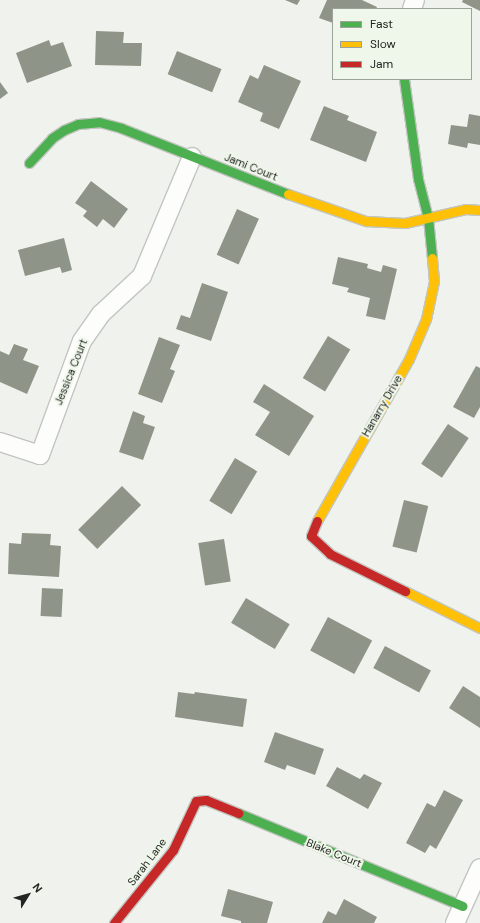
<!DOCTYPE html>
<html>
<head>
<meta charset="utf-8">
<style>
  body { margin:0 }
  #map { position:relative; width:480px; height:923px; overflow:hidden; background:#f0f3ed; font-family:"DM Sans",sans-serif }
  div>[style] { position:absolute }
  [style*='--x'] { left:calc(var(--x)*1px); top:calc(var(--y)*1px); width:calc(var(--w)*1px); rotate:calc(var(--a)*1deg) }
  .building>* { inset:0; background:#8e9588; transform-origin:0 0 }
  .roads { filter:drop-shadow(1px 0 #c3c5c1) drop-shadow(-1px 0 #c3c5c1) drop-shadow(0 1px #c3c5c1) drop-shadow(0 -1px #c3c5c1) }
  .street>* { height:18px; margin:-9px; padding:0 9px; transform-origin:9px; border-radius:9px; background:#fdfdfc }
  .fast>* { height:9px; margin:-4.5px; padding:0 4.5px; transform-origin:4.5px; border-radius:4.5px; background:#4caf50 }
  .slow>* { height:9px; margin:-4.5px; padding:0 4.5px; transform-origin:4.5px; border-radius:4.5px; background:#ffc107 }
  .jam>* { height:9px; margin:-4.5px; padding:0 4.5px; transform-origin:4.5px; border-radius:4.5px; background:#c62828 }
  span { translate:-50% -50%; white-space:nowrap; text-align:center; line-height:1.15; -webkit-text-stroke:4px #eff6ea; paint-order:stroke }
  .street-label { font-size:11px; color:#222521 }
  .legend { position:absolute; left:332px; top:8px; width:140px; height:72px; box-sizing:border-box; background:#eff6ea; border:1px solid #9da29a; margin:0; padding:5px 7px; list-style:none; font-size:12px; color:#222521 }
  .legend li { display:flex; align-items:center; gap:8px; height:20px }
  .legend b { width:20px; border:1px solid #9da29a }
  .north { position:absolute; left:8px; top:875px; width:40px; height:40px; -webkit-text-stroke:3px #eff6ea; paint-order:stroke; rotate:53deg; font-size:11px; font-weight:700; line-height:16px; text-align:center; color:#222521 }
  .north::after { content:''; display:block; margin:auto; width:14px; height:18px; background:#222521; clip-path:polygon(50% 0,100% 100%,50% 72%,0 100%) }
</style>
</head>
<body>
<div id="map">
  <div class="building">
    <i style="clip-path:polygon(285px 0,300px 0,297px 5px)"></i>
    <i style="clip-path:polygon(327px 0,362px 0,377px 7px,376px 9px,333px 9px,333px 23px,319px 18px)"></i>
    <i style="clip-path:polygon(463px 0,480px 0,480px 11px,462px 2px)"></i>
    <i style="clip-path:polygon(96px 31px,124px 32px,123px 43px,142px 43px,141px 66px,95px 65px)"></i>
    <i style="clip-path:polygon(49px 40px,51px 46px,63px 42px,72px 66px,27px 83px,16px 53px)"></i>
    <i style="left:177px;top:51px;width:48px;height:25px;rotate:22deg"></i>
    <i style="clip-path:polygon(264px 65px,301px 81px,279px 129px,260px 121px,263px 113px,238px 102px,250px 75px,258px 79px)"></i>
    <i style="clip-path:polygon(0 82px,8px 93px,0 99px)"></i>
    <i style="clip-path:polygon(324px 106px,349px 116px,347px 120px,377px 132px,366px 162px,310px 140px)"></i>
    <i style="clip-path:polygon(469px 114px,480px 116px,480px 145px,468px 143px,467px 148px,448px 144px,451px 125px,467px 127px)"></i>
    <i style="clip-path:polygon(91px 181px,128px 209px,114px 228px,103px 219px,97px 227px,83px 216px,87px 211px,75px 203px)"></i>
    <i style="left:237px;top:209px;width:24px;height:50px;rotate:24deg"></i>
    <i style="clip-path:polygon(64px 238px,72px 270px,62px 273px,60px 267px,25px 276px,18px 250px)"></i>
    <i style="clip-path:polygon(338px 257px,368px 264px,367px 268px,381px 272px,383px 265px,397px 269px,385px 320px,366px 316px,370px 298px,347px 292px,349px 288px,332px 284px)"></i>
    <i style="clip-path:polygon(202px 283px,228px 292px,211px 341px,176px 329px,181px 315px,190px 318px)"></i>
    <i style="left:328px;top:336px;width:26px;height:49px;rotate:31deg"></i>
    <i style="clip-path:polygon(159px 337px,180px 345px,170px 369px,175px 371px,162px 403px,138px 394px)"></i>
    <i style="clip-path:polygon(14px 344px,28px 349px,23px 360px,39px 366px,27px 394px,0 382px,0 351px,9px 355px)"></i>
    <i style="clip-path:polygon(476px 366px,480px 368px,480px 407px,474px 418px,453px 407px)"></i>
    <i style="clip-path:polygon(264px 384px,314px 416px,289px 456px,255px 435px,270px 412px,253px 402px)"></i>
    <i style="clip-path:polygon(133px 411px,145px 416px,143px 423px,155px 427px,143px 460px,119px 452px)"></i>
    <i style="left:448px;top:424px;width:25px;height:48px;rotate:34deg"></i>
    <i style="left:235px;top:458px;width:26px;height:50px;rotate:31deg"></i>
    <i style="left:122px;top:486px;width:27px;height:62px;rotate:45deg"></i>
    <i style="left:404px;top:500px;width:25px;height:48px;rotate:14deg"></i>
    <i style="clip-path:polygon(22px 533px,51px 534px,50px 545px,61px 546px,59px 577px,8px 574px,9px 543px,21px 544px)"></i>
    <i style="left:224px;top:539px;width:43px;height:26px;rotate:81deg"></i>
    <i style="left:42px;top:588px;width:21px;height:28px;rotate:3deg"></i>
    <i style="left:246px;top:598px;width:51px;height:29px;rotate:31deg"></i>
    <i style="left:328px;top:617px;width:50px;height:38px;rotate:28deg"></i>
    <i style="left:385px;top:646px;width:52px;height:25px;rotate:28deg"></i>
    <i style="clip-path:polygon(463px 686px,480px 697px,480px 728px,449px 708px)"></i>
    <i style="clip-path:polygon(178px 692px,194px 694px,195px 692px,247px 699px,243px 727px,175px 717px)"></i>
    <i style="clip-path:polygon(275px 732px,324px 749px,315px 775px,287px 765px,285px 770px,264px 762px)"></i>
    <i style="clip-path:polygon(337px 767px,360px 779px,364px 774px,382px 783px,368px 809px,326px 786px)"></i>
    <i style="clip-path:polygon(444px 790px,463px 800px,436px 849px,430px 845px,425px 853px,406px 843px,427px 803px,435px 807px)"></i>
    <i style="clip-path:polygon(228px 889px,273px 902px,267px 923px,241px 923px,241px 921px,221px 916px)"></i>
    <i style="clip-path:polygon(344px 899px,377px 917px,374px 923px,322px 923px,328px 911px,336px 915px)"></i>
  </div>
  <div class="roads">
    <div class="street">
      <i style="--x:412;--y:9;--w:9;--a:-72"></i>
      <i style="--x:0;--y:442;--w:42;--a:18"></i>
      <i style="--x:40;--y:455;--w:121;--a:-69.8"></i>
      <i style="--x:82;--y:341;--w:33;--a:-55"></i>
      <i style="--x:101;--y:314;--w:56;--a:-42.8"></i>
      <i style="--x:142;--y:276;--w:129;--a:-67.2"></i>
      <i style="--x:455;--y:923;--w:60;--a:-65.6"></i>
    </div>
    <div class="fast">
      <i style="--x:404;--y:79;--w:101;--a:82"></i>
      <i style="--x:418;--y:179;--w:40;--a:75.6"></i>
      <i style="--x:428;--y:218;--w:40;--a:84.3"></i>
      <i style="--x:29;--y:163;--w:34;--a:-47"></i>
      <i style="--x:52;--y:138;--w:14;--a:-34"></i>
      <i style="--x:64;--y:130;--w:15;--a:-23"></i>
      <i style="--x:78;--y:124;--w:21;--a:-5"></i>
      <i style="--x:99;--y:122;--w:23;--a:15"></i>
      <i style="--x:121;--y:128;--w:180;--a:21.6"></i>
      <i style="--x:238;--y:813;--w:243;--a:22.5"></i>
    </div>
    <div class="slow">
      <i style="--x:288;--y:194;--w:83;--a:19.1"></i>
      <i style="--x:366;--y:221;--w:39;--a:3"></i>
      <i style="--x:405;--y:223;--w:63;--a:-12.9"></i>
      <i style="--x:466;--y:209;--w:14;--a:4"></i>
      <i style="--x:317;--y:521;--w:186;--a:-60.4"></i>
      <i style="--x:409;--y:359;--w:43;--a:-67"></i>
      <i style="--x:426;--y:319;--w:39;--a:-78"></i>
      <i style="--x:434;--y:281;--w:23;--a:-95"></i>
      <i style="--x:405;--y:591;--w:84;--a:26.3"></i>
    </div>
    <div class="jam">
      <i style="--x:317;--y:521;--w:16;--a:112"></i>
      <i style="--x:311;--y:536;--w:26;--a:43"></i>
      <i style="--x:330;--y:554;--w:84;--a:26.3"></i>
      <i style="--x:114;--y:923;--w:94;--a:-51.1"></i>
      <i style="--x:173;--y:850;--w:54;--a:-64.9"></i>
      <i style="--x:196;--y:801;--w:10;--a:-6"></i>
      <i style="--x:206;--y:800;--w:35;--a:22"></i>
    </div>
  </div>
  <div class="street-label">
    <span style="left:251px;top:167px;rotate:22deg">Jami Court</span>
    <span style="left:71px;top:372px;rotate:-68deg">Jessica Court</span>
    <span style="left:382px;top:406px;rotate:-60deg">Hanarry Drive</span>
    <span style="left:334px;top:853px;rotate:22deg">Blake Court</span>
    <span style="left:147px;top:862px;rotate:-53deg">Sarah Lane</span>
  </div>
  <ul class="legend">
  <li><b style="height:5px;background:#4caf50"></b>Fast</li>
  <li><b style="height:5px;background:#ffc107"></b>Slow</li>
  <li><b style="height:5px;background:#c62828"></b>Jam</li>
  </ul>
  <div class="north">N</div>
</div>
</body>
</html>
